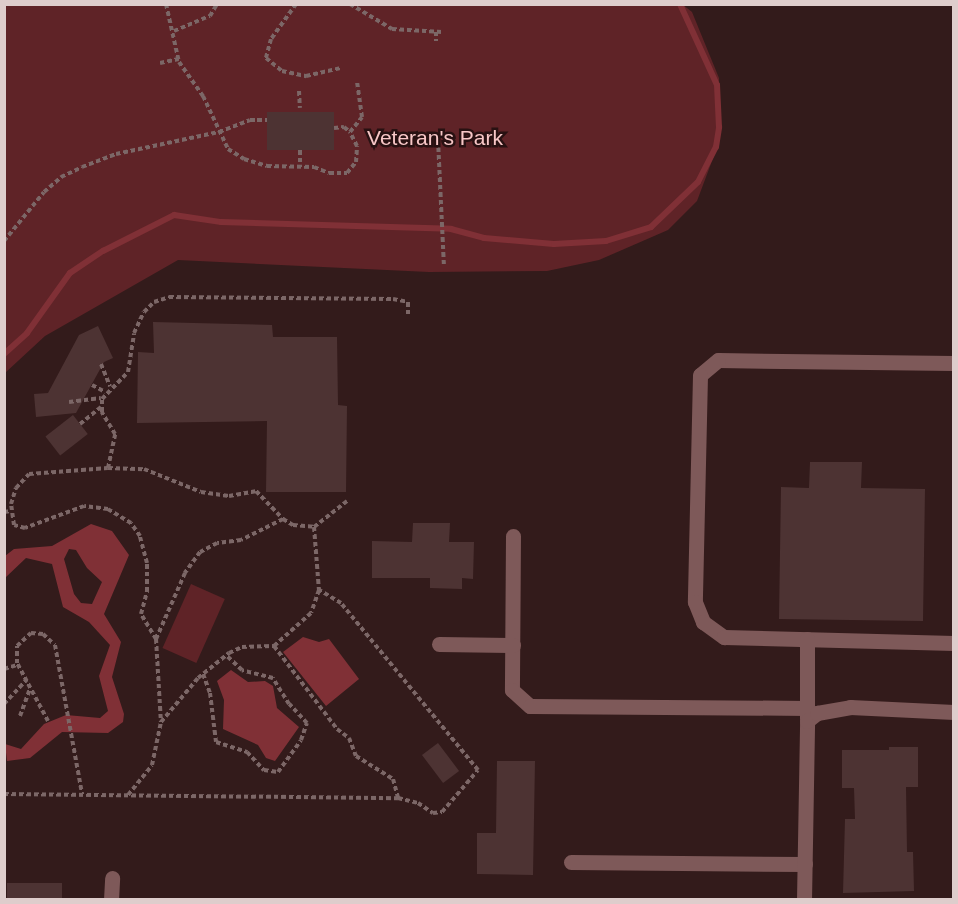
<!DOCTYPE html>
<html>
<head>
<meta charset="utf-8">
<style>
  body { margin:0 }
  #map { position:relative; width:958px; height:904px; overflow:hidden; background:#331b1b; font-family:Arial,sans-serif }
  div>[style] { position:absolute }
  [style*='--x'] { left:calc(var(--x)*1px); top:calc(var(--y)*1px); width:calc(var(--w)*1px); rotate:calc(var(--a)*1deg) }
  .green>* { inset:0; background:#5f2327; transform-origin:0 0 }
  .water>* { inset:0; background:#803036 }
  .stream>* { height:6px; margin:-3px; padding:0 3px; transform-origin:3px; border-radius:3px; background:#803036 }
  .building>* { inset:0; background:#4d3333; transform-origin:0 0 }
  .path>* { height:4px; margin-top:-2px; transform-origin:0; background:repeating-linear-gradient(90deg,#7c6767 0 4.5px,transparent 0 7.5px) }
  .minor>* { height:15px; margin:-7.5px; padding:0 7.5px; transform-origin:7.5px; border-radius:7.5px; background:#7e5959 }
  span { translate:-50% -50%; white-space:nowrap; text-align:center; line-height:1.15; -webkit-text-stroke:5px #281112; paint-order:stroke }
  .park-label { font-size:21px; color:#f8c7c7 }
  .frame { position:absolute; inset:0; border:6px solid #decdcc; pointer-events:none }
</style>
</head>
<body>
<div id="map">
  <div class="green">
    <i style="clip-path:polygon(682px 4px,692px 12px,719px 78px,718px 145px,697px 201px,668px 230px,599px 260px,547px 271px,429px 272px,178px 260px,45px 336px,5px 373px,5px 5px)"></i>
    <i style="left:191px;top:584px;width:37px;height:70px;rotate:24deg"></i>
  </div>
  <div class="water">
    <i style="clip-path:polygon(evenodd,91px 524px,112px 531px,129px 555px,104px 614px,121px 642px,112px 677px,124px 714px,123px 722px,108px 733px,62px 732px,30px 758px,7px 761px,5px 744px,21px 749px,44px 724px,66px 715px,100px 718px,108px 711px,99px 676px,110px 645px,89px 622px,63px 607px,52px 564px,26px 558px,5px 578px,5px 556px,14px 549px,52px 546px,91px 524px,69px 549px,76px 550px,87px 568px,102px 582px,92px 604px,81px 603px,74px 594px,64px 559px,69px 549px)"></i>
    <i style="clip-path:polygon(303px 637px,319px 642px,329px 639px,359px 679px,326px 706px,283px 652px)"></i>
    <i style="clip-path:polygon(231px 670px,248px 682px,265px 681px,273px 686px,277px 708px,299px 727px,275px 761px,266px 758px,258px 745px,223px 729px,224px 700px,217px 681px)"></i>
  </div>
  <div class="stream">
    <i style="--x:4;--y:354;--w:31;--a:-42"></i>
    <i style="--x:27;--y:333;--w:74;--a:-54.4"></i>
    <i style="--x:70;--y:273;--w:40;--a:-34"></i>
    <i style="--x:103;--y:251;--w:80;--a:-26.9"></i>
    <i style="--x:174;--y:215;--w:48;--a:8.5"></i>
    <i style="--x:221;--y:222;--w:230;--a:1.7"></i>
    <i style="--x:451;--y:229;--w:34;--a:15"></i>
    <i style="--x:484;--y:238;--w:70;--a:4.9"></i>
    <i style="--x:554;--y:244;--w:52;--a:-3.3"></i>
    <i style="--x:606;--y:241;--w:47;--a:-17.3"></i>
    <i style="--x:651;--y:227;--w:65;--a:-43.8"></i>
    <i style="--x:698;--y:182;--w:39;--a:-63"></i>
    <i style="--x:716;--y:147;--w:20;--a:-81"></i>
    <i style="--x:719;--y:127;--w:42;--a:-92.7"></i>
    <i style="--x:717;--y:85;--w:89;--a:-114.6"></i>
  </div>
  <div class="building">
    <i style="left:334px;top:112px;width:38px;height:67px;rotate:90deg"></i>
    <i style="clip-path:polygon(153px 322px,272px 325px,273px 337px,337px 337px,338px 405px,347px 406px,346px 492px,266px 492px,267px 421px,137px 423px,138px 352px,154px 353px)"></i>
    <i style="clip-path:polygon(98px 326px,113px 358px,104px 362px,76px 413px,36px 417px,34px 394px,48px 393px,79px 335px)"></i>
    <i style="left:73px;top:415px;width:24px;height:35px;rotate:52deg"></i>
    <i style="clip-path:polygon(810px 462px,862px 462px,861px 488px,925px 489px,923px 621px,779px 619px,781px 487px,809px 488px)"></i>
    <i style="clip-path:polygon(413px 523px,450px 523px,449px 542px,474px 542px,473px 579px,462px 578px,462px 589px,430px 588px,430px 578px,372px 578px,372px 541px,412px 542px)"></i>
    <i style="left:438px;top:743px;width:35px;height:20px;rotate:53deg"></i>
    <i style="clip-path:polygon(889px 747px,918px 747px,918px 787px,906px 787px,907px 852px,913px 852px,914px 891px,843px 893px,845px 819px,855px 819px,854px 788px,842px 788px,842px 750px,889px 750px)"></i>
    <i style="clip-path:polygon(497px 761px,535px 761px,533px 875px,477px 874px,477px 833px,496px 833px)"></i>
    <i style="left:7px;top:883px;width:55px;height:17px"></i>
  </div>
  <div class="path">
    <i style="--x:166;--y:4;--w:59;--a:77.4"></i>
    <i style="--x:179;--y:62;--w:42;--a:54.8"></i>
    <i style="--x:203;--y:96;--w:59;--a:64.7"></i>
    <i style="--x:228;--y:149;--w:19;--a:32"></i>
    <i style="--x:244;--y:159;--w:24;--a:17"></i>
    <i style="--x:267;--y:166;--w:47;--a:1.2"></i>
    <i style="--x:314;--y:167;--w:16;--a:22"></i>
    <i style="--x:329;--y:173;--w:18;--a:0"></i>
    <i style="--x:347;--y:173;--w:14;--a:-51"></i>
    <i style="--x:356;--y:162;--w:16;--a:-86"></i>
    <i style="--x:357;--y:146;--w:16;--a:-117"></i>
    <i style="--x:350;--y:132;--w:19;--a:-51"></i>
    <i style="--x:362;--y:117;--w:36;--a:-98"></i>
    <i style="--x:296;--y:4;--w:43;--a:125.5"></i>
    <i style="--x:271;--y:39;--w:20;--a:105"></i>
    <i style="--x:266;--y:58;--w:21;--a:39"></i>
    <i style="--x:282;--y:71;--w:25;--a:12"></i>
    <i style="--x:306;--y:76;--w:35;--a:-13"></i>
    <i style="--x:350;--y:4;--w:49;--a:30.8"></i>
    <i style="--x:392;--y:29;--w:50;--a:3.4"></i>
    <i style="--x:174;--y:31;--w:39;--a:-23"></i>
    <i style="--x:210;--y:16;--w:14;--a:-60"></i>
    <i style="--x:436;--y:32;--w:9;--a:90"></i>
    <i style="--x:160;--y:63;--w:19;--a:-12"></i>
    <i style="--x:299;--y:91;--w:17;--a:87"></i>
    <i style="--x:334;--y:128;--w:10;--a:-6"></i>
    <i style="--x:344;--y:127;--w:8;--a:40"></i>
    <i style="--x:438;--y:140;--w:126;--a:87.3"></i>
    <i style="--x:300;--y:150;--w:17;--a:90"></i>
    <i style="--x:4;--y:241;--w:63;--a:-50.8"></i>
    <i style="--x:44;--y:192;--w:23;--a:-41"></i>
    <i style="--x:61;--y:177;--w:23;--a:-25"></i>
    <i style="--x:82;--y:167;--w:36;--a:-21"></i>
    <i style="--x:116;--y:154;--w:105;--a:-12.1"></i>
    <i style="--x:219;--y:132;--w:33;--a:-21"></i>
    <i style="--x:250;--y:120;--w:17;--a:0"></i>
    <i style="--x:101;--y:364;--w:24;--a:68"></i>
    <i style="--x:92;--y:385;--w:15;--a:28"></i>
    <i style="--x:69;--y:402;--w:32;--a:-7"></i>
    <i style="--x:80;--y:424;--w:27;--a:-39"></i>
    <i style="--x:108;--y:468;--w:36;--a:2"></i>
    <i style="--x:144;--y:469;--w:61;--a:22"></i>
    <i style="--x:201;--y:492;--w:28;--a:8"></i>
    <i style="--x:229;--y:496;--w:27;--a:-10"></i>
    <i style="--x:256;--y:491;--w:39;--a:46"></i>
    <i style="--x:283;--y:519;--w:47;--a:153.4"></i>
    <i style="--x:241;--y:540;--w:24;--a:173"></i>
    <i style="--x:217;--y:543;--w:19;--a:152"></i>
    <i style="--x:200;--y:552;--w:26;--a:126"></i>
    <i style="--x:185;--y:573;--w:72;--a:113.7"></i>
    <i style="--x:156;--y:639;--w:29;--a:-121"></i>
    <i style="--x:141;--y:614;--w:24;--a:-75"></i>
    <i style="--x:147;--y:591;--w:28;--a:-90"></i>
    <i style="--x:147;--y:563;--w:28;--a:-105"></i>
    <i style="--x:140;--y:536;--w:16;--a:-125"></i>
    <i style="--x:131;--y:523;--w:27;--a:-149"></i>
    <i style="--x:108;--y:509;--w:24;--a:-173"></i>
    <i style="--x:84;--y:506;--w:63;--a:159.6"></i>
    <i style="--x:25;--y:528;--w:11;--a:-165"></i>
    <i style="--x:14;--y:525;--w:21;--a:-98"></i>
    <i style="--x:11;--y:504;--w:17;--a:-73"></i>
    <i style="--x:16;--y:488;--w:19;--a:-47"></i>
    <i style="--x:29;--y:474;--w:79;--a:-4.3"></i>
    <i style="--x:108;--y:468;--w:35;--a:-78"></i>
    <i style="--x:115;--y:434;--w:26;--a:-121"></i>
    <i style="--x:102;--y:412;--w:13;--a:-90"></i>
    <i style="--x:102;--y:399;--w:37;--a:-46"></i>
    <i style="--x:128;--y:372;--w:39;--a:-81"></i>
    <i style="--x:134;--y:333;--w:23;--a:-65"></i>
    <i style="--x:144;--y:312;--w:14;--a:-45"></i>
    <i style="--x:154;--y:302;--w:16;--a:-18"></i>
    <i style="--x:169;--y:297;--w:224;--a:0.5"></i>
    <i style="--x:393;--y:299;--w:15;--a:11"></i>
    <i style="--x:408;--y:302;--w:15;--a:90"></i>
    <i style="--x:4;--y:512;--w:7;--a:-8"></i>
    <i style="--x:283;--y:519;--w:12;--a:31"></i>
    <i style="--x:293;--y:525;--w:21;--a:5"></i>
    <i style="--x:314;--y:527;--w:63;--a:85.5"></i>
    <i style="--x:314;--y:527;--w:42;--a:-38.2"></i>
    <i style="--x:156;--y:639;--w:83;--a:86.6"></i>
    <i style="--x:161;--y:722;--w:57;--a:-49.9"></i>
    <i style="--x:198;--y:678;--w:40;--a:-39"></i>
    <i style="--x:229;--y:653;--w:14;--a:-25"></i>
    <i style="--x:242;--y:647;--w:32;--a:-2"></i>
    <i style="--x:274;--y:646;--w:104;--a:52.8"></i>
    <i style="--x:337;--y:729;--w:15;--a:37"></i>
    <i style="--x:349;--y:738;--w:19;--a:69"></i>
    <i style="--x:356;--y:756;--w:44;--a:31.9"></i>
    <i style="--x:393;--y:779;--w:20;--a:75"></i>
    <i style="--x:398;--y:798;--w:21;--a:14"></i>
    <i style="--x:418;--y:803;--w:18;--a:34"></i>
    <i style="--x:433;--y:813;--w:9;--a:-6"></i>
    <i style="--x:442;--y:812;--w:55;--a:-49.4"></i>
    <i style="--x:478;--y:770;--w:216;--a:-129.4"></i>
    <i style="--x:341;--y:603;--w:26;--a:-149"></i>
    <i style="--x:319;--y:590;--w:24;--a:109"></i>
    <i style="--x:311;--y:613;--w:50;--a:138.3"></i>
    <i style="--x:4;--y:669;--w:14;--a:-17"></i>
    <i style="--x:203;--y:674;--w:20;--a:70"></i>
    <i style="--x:210;--y:693;--w:49;--a:83"></i>
    <i style="--x:216;--y:742;--w:33;--a:18"></i>
    <i style="--x:247;--y:752;--w:25;--a:47"></i>
    <i style="--x:264;--y:770;--w:14;--a:8"></i>
    <i style="--x:278;--y:772;--w:39;--a:-54"></i>
    <i style="--x:301;--y:740;--w:18;--a:-71"></i>
    <i style="--x:307;--y:723;--w:26;--a:-133"></i>
    <i style="--x:289;--y:704;--w:31;--a:-122"></i>
    <i style="--x:273;--y:678;--w:32;--a:-166"></i>
    <i style="--x:242;--y:670;--w:22;--a:-137"></i>
    <i style="--x:4;--y:704;--w:33;--a:-47"></i>
    <i style="--x:20;--y:716;--w:29;--a:-70"></i>
    <i style="--x:48;--y:721;--w:66;--a:-118.1"></i>
    <i style="--x:17;--y:663;--w:17;--a:-90"></i>
    <i style="--x:17;--y:646;--w:19;--a:-43"></i>
    <i style="--x:31;--y:633;--w:12;--a:5"></i>
    <i style="--x:43;--y:634;--w:16;--a:43"></i>
    <i style="--x:55;--y:645;--w:151;--a:79.7"></i>
    <i style="--x:4;--y:794;--w:394;--a:0.6"></i>
    <i style="--x:128;--y:795;--w:38;--a:-51"></i>
    <i style="--x:152;--y:765;--w:44;--a:-78.2"></i>
  </div>
  <div class="minor">
    <i style="--x:954;--y:363;--w:236;--a:-179.3"></i>
    <i style="--x:718;--y:360;--w:23;--a:140"></i>
    <i style="--x:700;--y:375;--w:227;--a:91.3"></i>
    <i style="--x:695;--y:602;--w:22;--a:68"></i>
    <i style="--x:703;--y:622;--w:26;--a:36"></i>
    <i style="--x:724;--y:637;--w:230;--a:1.5"></i>
    <i style="--x:513;--y:536;--w:154;--a:90.4"></i>
    <i style="--x:512;--y:690;--w:24;--a:42"></i>
    <i style="--x:530;--y:706;--w:277;--a:0.4"></i>
    <i style="--x:807;--y:639;--w:79;--a:90"></i>
    <i style="--x:439;--y:644;--w:74;--a:0.8"></i>
    <i style="--x:571;--y:862;--w:234;--a:0.5"></i>
    <i style="--x:111;--y:900;--w:22;--a:-87"></i>
    <i style="--x:804;--y:900;--w:179;--a:-89"></i>
    <i style="--x:807;--y:721;--w:13;--a:-39"></i>
    <i style="--x:817;--y:713;--w:34;--a:-10"></i>
    <i style="--x:850;--y:707;--w:104;--a:2.8"></i>
  </div>
  <div class="park-label">
    <span style="left:435px;top:138px">Veteran's Park</span>
  </div>
  <div class="frame"></div>
</div>
</body>
</html>
